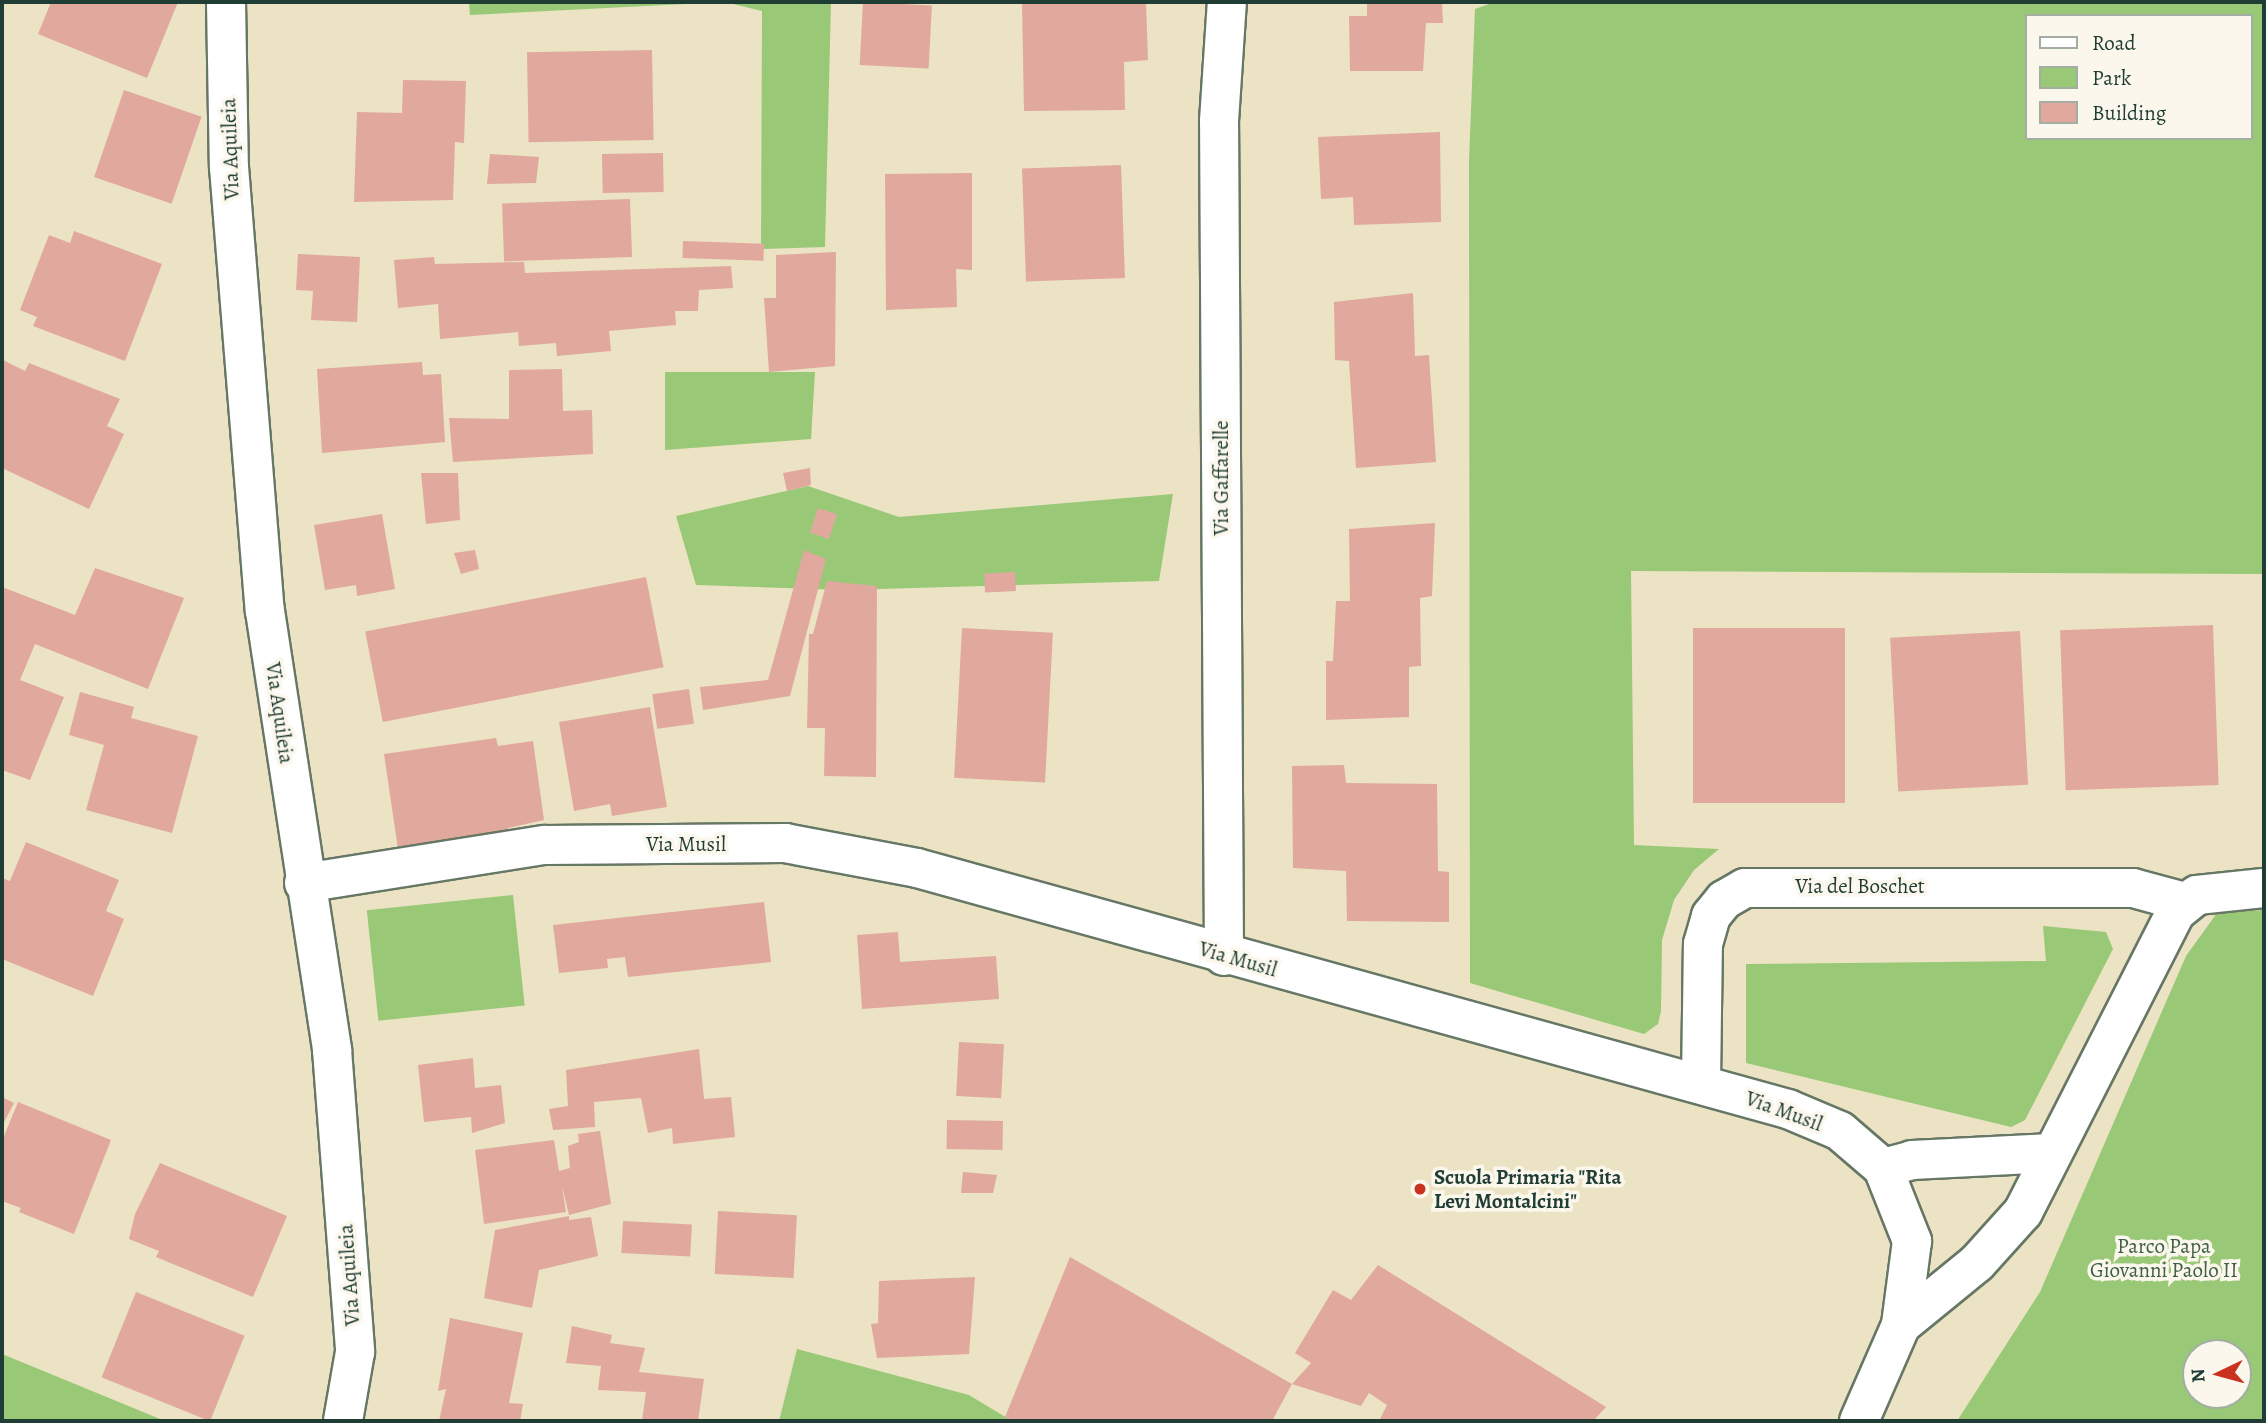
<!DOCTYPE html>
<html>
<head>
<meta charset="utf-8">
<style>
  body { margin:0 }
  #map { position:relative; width:2266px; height:1423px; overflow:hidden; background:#ebe3c3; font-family:Alegreya,serif }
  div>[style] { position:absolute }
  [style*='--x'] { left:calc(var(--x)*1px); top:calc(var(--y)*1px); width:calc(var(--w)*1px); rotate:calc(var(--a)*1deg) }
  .green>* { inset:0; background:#99c876; transform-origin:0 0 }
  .building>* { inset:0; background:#e1a89d; transform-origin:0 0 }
  .roads { filter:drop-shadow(2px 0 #676) drop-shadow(-2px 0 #676) drop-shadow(0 2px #676) drop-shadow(0 -2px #676) }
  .minor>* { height:38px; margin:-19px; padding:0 19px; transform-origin:19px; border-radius:19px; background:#fff }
  .dots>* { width:19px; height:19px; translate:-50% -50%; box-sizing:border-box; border:4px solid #fbf7ec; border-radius:50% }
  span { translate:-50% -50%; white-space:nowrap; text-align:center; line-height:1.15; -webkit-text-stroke:7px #fbf7ec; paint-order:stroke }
  .street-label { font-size:21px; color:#1f3d34 }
  .poi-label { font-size:21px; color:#1f3d34; font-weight:700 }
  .left { translate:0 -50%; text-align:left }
  .park-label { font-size:21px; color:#3e6044 }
  .frame { position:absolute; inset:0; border:4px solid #1f3d34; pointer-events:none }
  .legend { position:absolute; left:2025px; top:14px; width:228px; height:126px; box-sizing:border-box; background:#fbf7ec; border:2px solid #a3ada2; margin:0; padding:9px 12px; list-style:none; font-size:21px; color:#1f3d34 }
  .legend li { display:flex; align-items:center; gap:14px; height:35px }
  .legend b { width:35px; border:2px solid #a3ada2 }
  .north { position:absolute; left:2182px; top:1339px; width:70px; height:70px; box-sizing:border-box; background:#fbf7ec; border:2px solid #a3ada2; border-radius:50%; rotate:265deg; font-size:19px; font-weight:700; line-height:28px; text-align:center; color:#1f3d34 }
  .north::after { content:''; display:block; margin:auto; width:24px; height:32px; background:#c8321e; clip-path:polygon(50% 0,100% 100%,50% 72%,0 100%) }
</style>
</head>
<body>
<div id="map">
  <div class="green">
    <i style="clip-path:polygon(469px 2px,831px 2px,825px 247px,761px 249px,762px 11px,725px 2px,470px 15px)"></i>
    <i style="clip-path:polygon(evenodd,1495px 2px,2264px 2px,2264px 574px,1631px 571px,1634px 845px,1719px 849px,1694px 870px,1674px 900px,1662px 940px,1661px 1011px,1658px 1024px,1644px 1034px,1470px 983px,1469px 161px,1475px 9px,1495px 2px,2026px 16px,2250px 16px,2250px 138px,2026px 138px,2026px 16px)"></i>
    <i style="clip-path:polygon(665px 372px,815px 372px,811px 439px,665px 450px)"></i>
    <i style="clip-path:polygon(808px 486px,899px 517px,1173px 494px,1159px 581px,844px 590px,696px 585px,676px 516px)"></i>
    <i style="left:513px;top:895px;width:111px;height:147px;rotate:84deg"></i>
    <i style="clip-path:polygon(evenodd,2264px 910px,2264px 1421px,1957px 1421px,2040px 1292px,2186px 956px,2217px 913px,2264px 910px,2196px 1353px,2238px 1353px,2238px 1395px,2196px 1395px,2196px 1353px)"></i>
    <i style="clip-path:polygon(2043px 926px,2106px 932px,2113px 949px,2025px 1120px,2011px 1127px,1746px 1063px,1746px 964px,2046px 961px)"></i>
    <i style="clip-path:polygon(797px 1349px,969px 1395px,1012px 1421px,779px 1421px)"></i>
    <i style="clip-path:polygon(2px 1354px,165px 1421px,2px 1421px)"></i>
  </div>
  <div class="building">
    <i style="clip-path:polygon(51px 2px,178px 2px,147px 78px,38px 34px)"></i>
    <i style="left:344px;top:2px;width:94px;height:2px"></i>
    <i style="left:863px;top:2px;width:69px;height:63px;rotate:3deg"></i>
    <i style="clip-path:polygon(1022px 2px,1146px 2px,1148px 60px,1124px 62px,1125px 110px,1024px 111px)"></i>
    <i style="clip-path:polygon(1367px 2px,1442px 2px,1443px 23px,1426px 23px,1423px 71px,1350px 71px,1349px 16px,1367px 16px)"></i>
    <i style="left:652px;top:50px;width:90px;height:125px;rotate:89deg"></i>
    <i style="clip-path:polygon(403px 80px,466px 81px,464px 143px,455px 142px,453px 200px,354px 202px,357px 112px,402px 113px)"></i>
    <i style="left:124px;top:90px;width:82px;height:92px;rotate:19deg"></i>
    <i style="clip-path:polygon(1440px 132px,1441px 222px,1354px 225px,1353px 197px,1321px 199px,1318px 137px)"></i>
    <i style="left:663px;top:153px;width:39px;height:61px;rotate:89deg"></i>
    <i style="clip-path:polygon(490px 154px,539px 157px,536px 183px,487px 184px)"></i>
    <i style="left:1121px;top:165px;width:113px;height:99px;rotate:88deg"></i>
    <i style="clip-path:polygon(972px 173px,972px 270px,956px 269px,957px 307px,886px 310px,885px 174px)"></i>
    <i style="left:630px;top:199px;width:58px;height:128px;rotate:88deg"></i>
    <i style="clip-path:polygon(74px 231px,162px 264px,125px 361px,33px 326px,37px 317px,20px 310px,49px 235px,70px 243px)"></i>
    <i style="left:683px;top:241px;width:81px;height:17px;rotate:2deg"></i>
    <i style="clip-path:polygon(836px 252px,835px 366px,769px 372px,764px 298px,776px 298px,776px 255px)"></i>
    <i style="clip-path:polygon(298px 254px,360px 257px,357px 322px,311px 320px,313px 291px,296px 290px)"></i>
    <i style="clip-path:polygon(434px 257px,435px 264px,524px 262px,525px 273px,731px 266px,733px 288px,699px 290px,698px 311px,675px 311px,676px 325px,609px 331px,611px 351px,557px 356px,556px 343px,519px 346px,518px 332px,440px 339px,438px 304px,398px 308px,394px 260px)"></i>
    <i style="clip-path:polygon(1413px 293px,1415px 356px,1429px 355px,1436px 462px,1356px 468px,1349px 361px,1335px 360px,1334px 302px)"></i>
    <i style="clip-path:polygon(3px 360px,25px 371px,29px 363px,120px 399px,107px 426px,124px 434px,89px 509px,2px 468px)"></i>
    <i style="clip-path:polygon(422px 362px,423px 375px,441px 374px,445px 442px,322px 453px,317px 369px)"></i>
    <i style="clip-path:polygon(562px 369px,563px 411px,592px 410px,593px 454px,453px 462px,449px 418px,509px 419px,509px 370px)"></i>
    <i style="clip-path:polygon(810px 468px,811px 485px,787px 491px,783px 473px)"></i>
    <i style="clip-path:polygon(421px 473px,458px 473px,460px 520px,426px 524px)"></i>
    <i style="left:818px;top:508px;width:20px;height:26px;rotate:18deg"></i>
    <i style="clip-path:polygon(382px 514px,395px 589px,357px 596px,356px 585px,325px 590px,314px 525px)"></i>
    <i style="clip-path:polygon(1435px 523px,1432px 596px,1420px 598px,1421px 666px,1409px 667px,1409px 717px,1326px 720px,1326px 661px,1333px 661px,1336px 601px,1350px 601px,1349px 529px)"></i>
    <i style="clip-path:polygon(475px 550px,479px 569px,461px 574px,454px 553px)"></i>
    <i style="clip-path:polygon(804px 550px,826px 559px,790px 696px,703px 710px,700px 687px,768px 680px)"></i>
    <i style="clip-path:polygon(95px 568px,184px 598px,148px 689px,35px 644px,20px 680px,64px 697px,30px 780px,2px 770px,2px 587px,75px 615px)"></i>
    <i style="left:1015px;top:572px;width:19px;height:31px;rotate:87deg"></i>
    <i style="left:646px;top:577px;width:92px;height:286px;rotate:79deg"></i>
    <i style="clip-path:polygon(827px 581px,877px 586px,876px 777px,824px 776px,825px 728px,807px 728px,809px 634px,813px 634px)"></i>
    <i style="left:2213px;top:625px;width:160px;height:153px;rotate:88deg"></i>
    <i style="left:962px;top:628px;width:91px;height:150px;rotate:3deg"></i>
    <i style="left:1693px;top:628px;width:152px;height:175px"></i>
    <i style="left:2020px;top:631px;width:154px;height:130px;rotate:87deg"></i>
    <i style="left:689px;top:689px;width:35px;height:37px;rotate:82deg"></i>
    <i style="clip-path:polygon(80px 692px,134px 707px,131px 718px,198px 736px,172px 833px,86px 810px,104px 745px,69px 735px)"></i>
    <i style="clip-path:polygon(650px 707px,667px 807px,612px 816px,610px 804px,574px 811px,559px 722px)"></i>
    <i style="clip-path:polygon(496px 738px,498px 746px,533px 741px,544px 820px,508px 828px,508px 834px,398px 849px,384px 754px)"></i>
    <i style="clip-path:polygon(1344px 765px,1346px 783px,1437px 784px,1438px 871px,1449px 872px,1449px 922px,1347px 921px,1346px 871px,1293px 868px,1292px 766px)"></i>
    <i style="clip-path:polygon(26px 842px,119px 880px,106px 911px,124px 919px,93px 996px,2px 959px,2px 878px,10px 881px)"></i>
    <i style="clip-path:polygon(764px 902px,771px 962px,628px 977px,625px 957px,607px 959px,608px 968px,559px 973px,553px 925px)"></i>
    <i style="clip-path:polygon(898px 932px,900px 962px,996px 956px,999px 999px,862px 1009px,857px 935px)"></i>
    <i style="left:959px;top:1042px;width:45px;height:54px;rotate:3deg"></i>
    <i style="clip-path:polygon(699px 1049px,704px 1099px,731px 1097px,735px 1137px,673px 1144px,672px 1128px,648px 1133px,641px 1098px,594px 1102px,595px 1127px,553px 1130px,549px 1109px,568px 1106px,566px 1070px)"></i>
    <i style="clip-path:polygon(473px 1058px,475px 1088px,501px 1085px,505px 1123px,472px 1133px,471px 1117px,424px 1122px,418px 1065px)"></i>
    <i style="clip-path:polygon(2px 1097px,14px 1103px,2px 1126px)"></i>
    <i style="clip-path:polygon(18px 1102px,111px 1140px,74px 1234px,19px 1212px,21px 1208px,2px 1201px,2px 1141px)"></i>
    <i style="left:947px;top:1120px;width:56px;height:29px;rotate:1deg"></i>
    <i style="clip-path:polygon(600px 1131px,611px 1204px,569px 1215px,562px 1186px,566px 1212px,484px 1224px,475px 1150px,554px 1140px,559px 1171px,570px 1168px,568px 1146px,579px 1142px,578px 1134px)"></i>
    <i style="clip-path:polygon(160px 1163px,287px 1216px,253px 1297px,156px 1257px,159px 1251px,129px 1239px,135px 1214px)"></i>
    <i style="clip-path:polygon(963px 1172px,997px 1175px,993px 1193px,961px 1193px)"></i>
    <i style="left:718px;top:1211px;width:79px;height:63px;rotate:3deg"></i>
    <i style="clip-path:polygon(569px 1216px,569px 1220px,591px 1217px,598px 1256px,539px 1270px,532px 1308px,484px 1298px,495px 1230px)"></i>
    <i style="left:623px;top:1221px;width:69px;height:32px;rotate:3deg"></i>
    <i style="clip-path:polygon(1070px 1257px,1292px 1384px,1272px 1421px,1012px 1421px,1005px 1417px)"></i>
    <i style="clip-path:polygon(1378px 1265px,1606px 1407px,1593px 1421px,1379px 1421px,1387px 1405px,1369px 1393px,1361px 1406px,1292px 1384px,1311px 1363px,1295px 1353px,1333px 1290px,1351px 1300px)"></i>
    <i style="clip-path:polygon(975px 1277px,969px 1354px,877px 1358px,871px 1324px,878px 1323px,879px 1281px)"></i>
    <i style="left:136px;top:1292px;width:117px;height:92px;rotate:22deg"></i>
    <i style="clip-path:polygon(450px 1318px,523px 1333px,509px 1403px,523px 1404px,520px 1421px,439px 1421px,446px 1389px,438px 1391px)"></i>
    <i style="clip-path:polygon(572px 1326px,612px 1335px,610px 1343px,645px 1348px,639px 1372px,704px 1379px,698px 1421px,642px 1421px,646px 1392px,598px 1390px,601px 1366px,566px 1363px)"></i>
  </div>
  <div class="roads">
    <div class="minor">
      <i style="--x:226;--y:2;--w:165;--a:89"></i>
      <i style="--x:229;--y:167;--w:445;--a:85.4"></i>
      <i style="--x:265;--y:611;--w:444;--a:81.3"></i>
      <i style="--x:332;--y:1050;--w:303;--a:85.6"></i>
      <i style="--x:355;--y:1352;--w:70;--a:99.9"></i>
      <i style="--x:304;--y:883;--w:244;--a:-9"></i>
      <i style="--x:545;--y:845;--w:240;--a:-0.5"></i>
      <i style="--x:785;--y:843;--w:134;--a:10.7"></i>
      <i style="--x:917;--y:868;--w:904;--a:15.47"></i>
      <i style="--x:1788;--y:1109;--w:56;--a:22.9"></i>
      <i style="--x:1840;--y:1131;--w:57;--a:40.7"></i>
      <i style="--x:1883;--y:1168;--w:79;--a:68.3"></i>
      <i style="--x:1912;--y:1241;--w:85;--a:97.5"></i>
      <i style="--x:1901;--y:1325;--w:105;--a:113.6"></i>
      <i style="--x:1224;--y:956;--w:835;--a:-90.34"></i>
      <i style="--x:1219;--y:121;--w:119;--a:-86.2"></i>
      <i style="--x:1701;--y:1083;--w:139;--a:-89.2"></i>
      <i style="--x:1703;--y:944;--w:29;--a:-74"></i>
      <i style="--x:1711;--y:916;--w:21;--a:-51"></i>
      <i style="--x:1724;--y:900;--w:24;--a:-30"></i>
      <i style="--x:1745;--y:888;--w:388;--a:0"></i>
      <i style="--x:2133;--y:888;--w:54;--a:15.1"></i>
      <i style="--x:1883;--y:1168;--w:30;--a:-15"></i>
      <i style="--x:1912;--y:1160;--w:140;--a:-2.9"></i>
      <i style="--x:1901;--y:1325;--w:98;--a:-39.2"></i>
      <i style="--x:1977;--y:1263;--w:69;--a:-48"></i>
      <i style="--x:2023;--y:1212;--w:337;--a:-63"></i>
      <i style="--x:2176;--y:912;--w:27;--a:-39"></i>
      <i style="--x:2197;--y:895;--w:67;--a:-6"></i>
    </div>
  </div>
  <div class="dots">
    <i style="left:1420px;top:1189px;background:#c8321e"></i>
  </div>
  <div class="street-label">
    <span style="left:230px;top:149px;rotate:-92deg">Via Aquileia</span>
    <span style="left:1221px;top:478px;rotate:-90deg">Via Gaffarelle</span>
    <span style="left:280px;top:713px;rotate:82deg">Via Aquileia</span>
    <span style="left:686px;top:844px">Via Musil</span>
    <span style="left:1860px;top:886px">Via del Boschet</span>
    <span style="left:1238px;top:959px;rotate:16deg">Via Musil</span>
    <span style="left:1784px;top:1111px;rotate:20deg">Via Musil</span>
    <span style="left:349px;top:1275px;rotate:-94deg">Via Aquileia</span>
  </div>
  <div class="poi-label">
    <span class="left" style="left:1434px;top:1189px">Scuola Primaria "Rita<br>Levi Montalcini"</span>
  </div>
  <div class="park-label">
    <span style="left:2164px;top:1258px">Parco Papa<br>Giovanni Paolo II</span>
  </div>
  <div class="frame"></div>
  <ul class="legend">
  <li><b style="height:9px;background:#fff"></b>Road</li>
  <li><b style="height:19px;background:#99c876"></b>Park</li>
  <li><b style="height:19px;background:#e1a89d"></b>Building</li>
  </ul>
  <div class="north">N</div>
</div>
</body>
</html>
